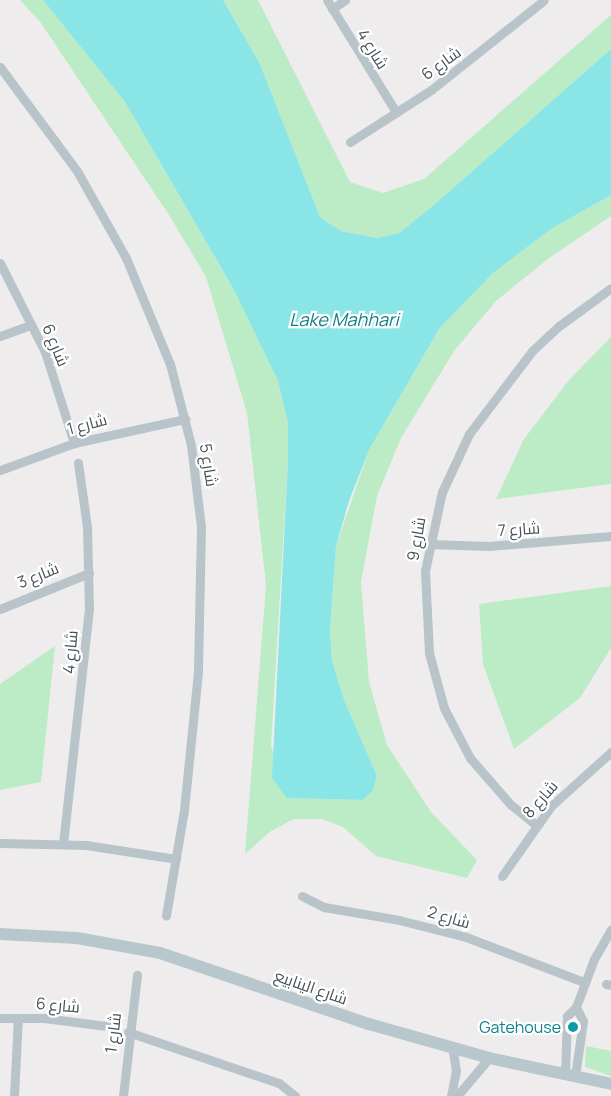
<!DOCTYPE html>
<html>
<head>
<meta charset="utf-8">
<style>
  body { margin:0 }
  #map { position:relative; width:611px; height:1096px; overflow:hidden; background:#efeced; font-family:Manrope,Cairo,sans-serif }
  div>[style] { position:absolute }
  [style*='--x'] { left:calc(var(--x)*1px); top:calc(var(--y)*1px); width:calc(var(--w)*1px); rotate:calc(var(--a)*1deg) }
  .green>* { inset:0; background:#bcecc5 }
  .water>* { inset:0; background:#8ae5e7 }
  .street>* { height:9px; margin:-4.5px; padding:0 4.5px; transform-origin:4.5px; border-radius:4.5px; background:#b8c4c9 }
  .secondary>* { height:12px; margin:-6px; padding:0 6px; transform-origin:6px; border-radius:6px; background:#b8c7ce }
  .dots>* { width:16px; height:16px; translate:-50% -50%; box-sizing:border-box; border:3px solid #fff; border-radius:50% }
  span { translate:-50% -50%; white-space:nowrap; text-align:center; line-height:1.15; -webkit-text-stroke:4.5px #fff; paint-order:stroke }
  .street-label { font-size:16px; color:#465359 }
  .culture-label { font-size:16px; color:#0d838f }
  .right { translate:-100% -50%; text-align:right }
  .water-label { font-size:18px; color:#127f83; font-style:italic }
</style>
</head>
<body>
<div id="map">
  <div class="green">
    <i style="clip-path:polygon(20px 0,43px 0,125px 102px,233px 288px,278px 381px,288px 423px,288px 460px,271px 745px,287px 798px,363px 800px,373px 790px,377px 776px,345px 702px,332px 661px,330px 629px,336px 546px,369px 450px,439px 329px,493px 273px,551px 229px,611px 195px,611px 216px,549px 258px,496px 301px,454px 351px,401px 438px,377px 496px,361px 582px,369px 682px,387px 745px,431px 812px,477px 860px,467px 878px,376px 856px,343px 827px,322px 819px,294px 819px,271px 831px,245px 854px,266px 585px,247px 413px,206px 277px,169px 215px,41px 23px)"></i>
    <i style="clip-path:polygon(223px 0,258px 0,350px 182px,383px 193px,424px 179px,611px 15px,611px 49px,435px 204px,399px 233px,377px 238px,341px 231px,320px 217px,260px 64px)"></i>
    <i style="clip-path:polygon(611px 337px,611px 484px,496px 499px,524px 439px,569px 380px)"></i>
    <i style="clip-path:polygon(611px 586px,611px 648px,580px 698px,514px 749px,483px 664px,479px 604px)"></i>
    <i style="clip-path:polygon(55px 646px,41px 782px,0 790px,0 684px)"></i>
    <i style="clip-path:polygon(586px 1046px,611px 1051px,611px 1076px,585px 1067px)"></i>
  </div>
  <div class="water">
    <i style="clip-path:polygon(43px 0,223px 0,260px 64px,320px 217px,341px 231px,377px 238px,399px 233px,435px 204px,611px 49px,611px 195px,551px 229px,493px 273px,439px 329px,369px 450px,349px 501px,336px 546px,330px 629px,332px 661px,345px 702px,377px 776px,373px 790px,363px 800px,287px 798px,272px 778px,288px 460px,288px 423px,278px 381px,233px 288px,125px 102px)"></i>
  </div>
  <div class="street">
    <i style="--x:327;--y:0;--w:132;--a:58.4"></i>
    <i style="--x:332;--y:9;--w:16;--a:-35"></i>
    <i style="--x:0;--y:67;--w:129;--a:53.5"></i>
    <i style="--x:77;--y:171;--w:100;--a:60.6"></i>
    <i style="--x:126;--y:258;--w:115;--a:67.5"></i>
    <i style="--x:170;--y:364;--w:84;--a:75.5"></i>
    <i style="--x:191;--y:445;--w:83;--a:83"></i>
    <i style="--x:201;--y:527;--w:145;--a:91.2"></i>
    <i style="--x:198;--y:672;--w:139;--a:95.8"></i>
    <i style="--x:184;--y:810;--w:107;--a:99.7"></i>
    <i style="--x:350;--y:142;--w:96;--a:-32.7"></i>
    <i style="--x:431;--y:90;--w:144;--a:-38.5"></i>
    <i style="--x:0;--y:263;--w:100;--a:63.2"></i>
    <i style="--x:45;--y:352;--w:96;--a:72.3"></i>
    <i style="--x:0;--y:336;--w:33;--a:-20"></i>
    <i style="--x:0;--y:470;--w:79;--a:-20"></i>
    <i style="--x:74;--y:443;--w:114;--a:-12.2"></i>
    <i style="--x:429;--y:544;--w:60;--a:1.9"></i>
    <i style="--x:489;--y:546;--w:122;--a:-4.7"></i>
    <i style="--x:0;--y:609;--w:96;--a:-22"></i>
    <i style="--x:536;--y:825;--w:32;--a:-141"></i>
    <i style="--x:511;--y:805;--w:62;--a:-131.1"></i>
    <i style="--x:470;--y:758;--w:56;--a:-117.5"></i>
    <i style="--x:444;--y:708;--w:57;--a:-105.3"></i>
    <i style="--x:429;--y:653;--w:82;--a:-92.8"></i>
    <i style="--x:425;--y:571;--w:81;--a:-77.9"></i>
    <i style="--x:442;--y:492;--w:64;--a:-65"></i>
    <i style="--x:469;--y:434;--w:104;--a:-52.8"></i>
    <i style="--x:532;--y:351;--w:37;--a:-43"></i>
    <i style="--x:559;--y:326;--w:64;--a:-36.2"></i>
    <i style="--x:0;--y:843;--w:86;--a:1.3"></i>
    <i style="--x:86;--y:845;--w:91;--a:8.8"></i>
    <i style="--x:63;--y:844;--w:236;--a:-83.7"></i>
    <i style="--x:89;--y:609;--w:82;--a:-91.4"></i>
    <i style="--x:87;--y:527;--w:65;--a:-98"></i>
    <i style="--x:502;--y:876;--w:85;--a:-55"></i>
    <i style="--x:551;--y:806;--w:81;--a:-42"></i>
    <i style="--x:302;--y:896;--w:25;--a:27"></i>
    <i style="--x:324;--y:907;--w:76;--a:9.8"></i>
    <i style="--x:399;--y:920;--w:69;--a:14.2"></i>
    <i style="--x:466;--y:937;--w:126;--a:20.9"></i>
    <i style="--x:606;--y:984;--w:5;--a:11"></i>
    <i style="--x:0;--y:1018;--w:44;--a:0"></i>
    <i style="--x:44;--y:1018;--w:71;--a:7.3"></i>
    <i style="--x:128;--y:1032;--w:159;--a:18.7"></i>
    <i style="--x:279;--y:1083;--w:21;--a:39"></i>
    <i style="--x:565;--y:1074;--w:58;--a:-88"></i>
    <i style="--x:567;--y:1016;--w:13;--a:-45"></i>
    <i style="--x:576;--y:1007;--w:51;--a:-69.4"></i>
    <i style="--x:594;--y:959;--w:34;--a:-60"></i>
    <i style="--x:575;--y:1076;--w:56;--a:-81.7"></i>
    <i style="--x:583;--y:1021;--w:16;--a:-117"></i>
    <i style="--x:14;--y:1096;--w:78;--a:-87.1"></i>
    <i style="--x:123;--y:1096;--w:122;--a:-83.4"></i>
    <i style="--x:451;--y:1096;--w:25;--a:-79"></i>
    <i style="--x:456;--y:1071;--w:24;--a:-99"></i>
    <i style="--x:457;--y:1096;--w:50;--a:-49.9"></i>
  </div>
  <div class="secondary">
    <i style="--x:0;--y:934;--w:77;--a:3"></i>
    <i style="--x:77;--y:938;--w:84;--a:10.2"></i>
    <i style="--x:160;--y:953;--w:221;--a:18.8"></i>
    <i style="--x:369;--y:1024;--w:125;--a:15.8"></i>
    <i style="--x:489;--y:1058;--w:125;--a:12"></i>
  </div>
  <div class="dots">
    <i style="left:573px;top:1027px;background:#0f9aa8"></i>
  </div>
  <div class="street-label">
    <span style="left:373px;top:49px;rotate:58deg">شارع 4</span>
    <span style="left:441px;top:63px;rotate:-36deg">شارع 6</span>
    <span style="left:56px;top:345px;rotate:67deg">شارع 6</span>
    <span style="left:87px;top:424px;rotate:-15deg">شارع 1</span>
    <span style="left:209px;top:465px;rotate:81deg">شارع 5</span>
    <span style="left:519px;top:529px;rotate:-4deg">شارع 7</span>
    <span style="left:416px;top:539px;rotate:-80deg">شارع 9</span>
    <span style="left:38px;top:575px;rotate:-22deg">شارع 3</span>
    <span style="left:70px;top:652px;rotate:-85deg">شارع 4</span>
    <span style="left:540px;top:799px;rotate:-49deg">شارع 8</span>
    <span style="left:449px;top:917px;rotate:16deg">شارع 2</span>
    <span style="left:311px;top:987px;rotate:19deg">شارع الينابيع</span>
    <span style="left:58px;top:1005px;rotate:5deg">شارع 6</span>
    <span style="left:113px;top:1033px;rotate:-83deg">شارع 1</span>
  </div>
  <div class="culture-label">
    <span class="right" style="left:561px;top:1027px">Gatehouse</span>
  </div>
  <div class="water-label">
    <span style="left:344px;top:319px">Lake Mahhari</span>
  </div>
</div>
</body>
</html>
